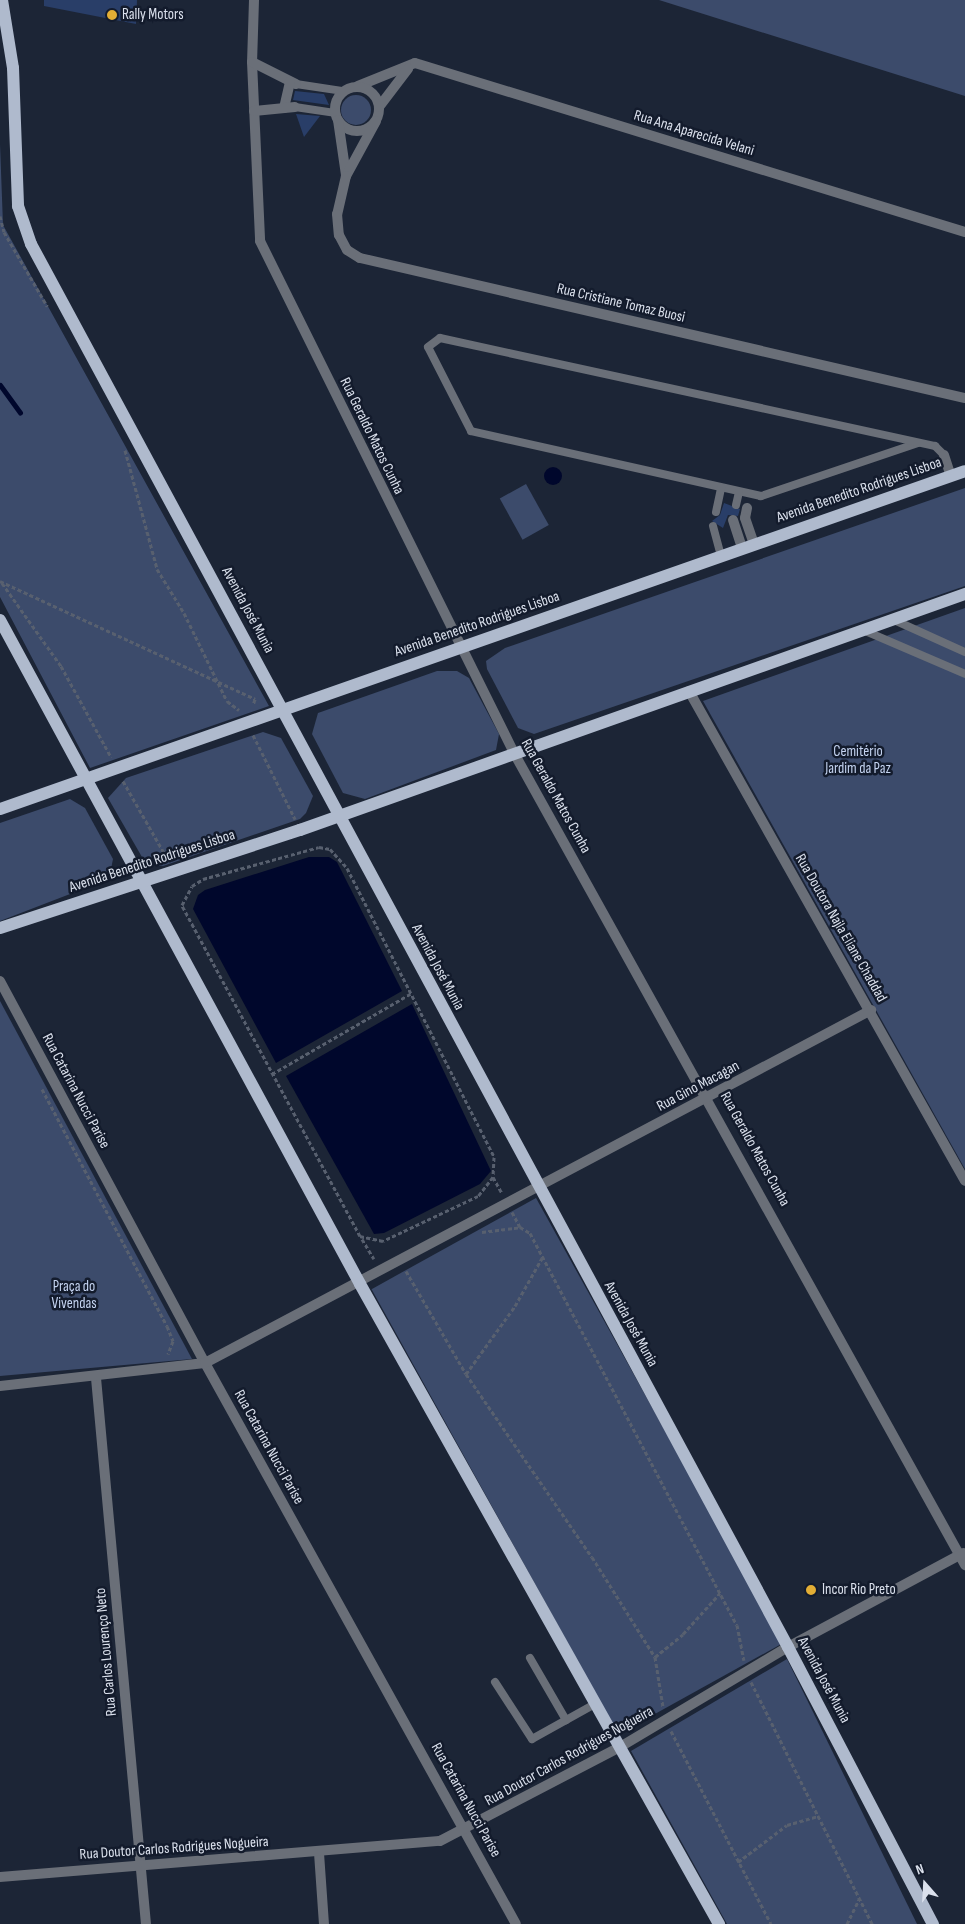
<!DOCTYPE html>
<html>
<head>
<meta charset="utf-8">
<style>
  body { margin:0 }
  #map { position:relative; width:965px; height:1924px; overflow:hidden; background:#1c2536; font-family:"Sofia Sans Condensed",sans-serif }
  div>[style] { position:absolute }
  [style*='--x'] { left:calc(var(--x)*1px); top:calc(var(--y)*1px); width:calc(var(--w)*1px); rotate:calc(var(--a)*1deg) }
  .green>* { inset:0; background:#3c4b6b; transform-origin:0 0 }
  .round { border-radius:50% }
  .water>* { inset:0; background:#00072c }
  .stream>* { height:5px; margin:-2.5px; padding:0 2.5px; transform-origin:2.5px; border-radius:2.5px; background:#00072c }
  .building>* { inset:0; background:#293e68 }
  .path>* { height:3px; margin-top:-1.5px; transform-origin:0; background:repeating-linear-gradient(90deg,#58606f 0 4px,transparent 0 6.5px) }
  .service>* { height:8px; margin:-4px; padding:0 4px; transform-origin:4px; border-radius:4px; background:#6a6f78 }
  .minor>* { height:10px; margin:-5px; padding:0 5px; transform-origin:5px; border-radius:5px; background:#6a6f78 }
  .minor>.ring { margin:-5px; padding:0; box-sizing:content-box; background:none; border:10px solid #6a6f78; border-radius:50% }
  .primary>* { height:12px; margin:-6px; padding:0 6px; transform-origin:6px; border-radius:6px; background:#afbacd }
  .dots>* { width:14px; height:14px; translate:-50% -50%; box-sizing:border-box; border:2px solid #131b2c; border-radius:50% }
  span { translate:-50% -50%; white-space:nowrap; text-align:center; line-height:1.15; -webkit-text-stroke:5px #131b2c; paint-order:stroke }
  .poi-label { font-size:15px; color:#dbe1ed }
  .left { translate:0 -50%; text-align:left }
  .street-label { font-size:15px; color:#dbe1ed }
  .park-label { font-size:15px; color:#c5d4f1 }
  .north { position:absolute; left:900px; top:1859px; width:50px; height:50px; -webkit-text-stroke:4px #131b2c; paint-order:stroke; rotate:341deg; font-size:14px; font-weight:700; line-height:20px; text-align:center; color:#dbe1ed }
  .north::after { content:''; display:block; margin:auto; width:18px; height:22px; background:#dbe1ed; clip-path:polygon(50% 0,100% 100%,50% 72%,0 100%) }
</style>
</head>
<body>
<div id="map">
  <div class="green">
    <i style="clip-path:polygon(659px 0,965px 0,965px 96px)"></i>
    <i class="round" style="left:341px;top:95px;width:30px;height:30px"></i>
    <i style="clip-path:polygon(0 144px,3px 225px,269px 706px,90px 768px,0 597px)"></i>
    <i style="left:526px;top:484px;width:47px;height:30px;rotate:61deg"></i>
    <i style="clip-path:polygon(965px 488px,965px 586px,534px 734px,518px 728px,487px 669px,486px 661px,505px 648px)"></i>
    <i style="clip-path:polygon(965px 608px,965px 1169px,703px 701px)"></i>
    <i style="clip-path:polygon(437px 671px,457px 671px,469px 678px,499px 734px,496px 750px,365px 799px,343px 793px,312px 734px,318px 713px)"></i>
    <i style="clip-path:polygon(263px 732px,281px 738px,313px 796px,306px 813px,300px 819px,163px 866px,146px 864px,108px 798px,126px 778px)"></i>
    <i style="clip-path:polygon(70px 799px,85px 808px,113px 859px,109px 879px,0 921px,0 823px)"></i>
    <i style="clip-path:polygon(0 1001px,192px 1359px,0 1376px)"></i>
    <i style="left:536px;top:1198px;width:509px;height:188px;rotate:61deg"></i>
    <i style="clip-path:polygon(787px 1659px,917px 1924px,727px 1924px,631px 1751px)"></i>
  </div>
  <div class="water">
    <i class="round" style="left:544px;top:467px;width:18px;height:18px"></i>
    <i style="clip-path:polygon(309px 857px,329px 857px,337px 862px,402px 991px,276px 1063px,193px 909px,198px 895px,205px 890px)"></i>
    <i style="clip-path:polygon(412px 1004px,491px 1171px,480px 1184px,384px 1233px,374px 1234px,286px 1076px)"></i>
  </div>
  <div class="stream">
    <i style="--x:0;--y:385;--w:34;--a:54"></i>
  </div>
  <div class="building">
    <i style="clip-path:polygon(44px 0,137px 0,136px 24px,44px 6px)"></i>
    <i style="clip-path:polygon(295px 91px,324px 94px,329px 105px,293px 100px)"></i>
    <i style="clip-path:polygon(296px 114px,320px 116px,304px 137px)"></i>
    <i style="clip-path:polygon(724px 503px,740px 509px,738px 516px,728px 515px,723px 528px,712px 521px,720px 515px)"></i>
  </div>
  <div class="path">
    <i style="--x:0;--y:216;--w:16;--a:76"></i>
    <i style="--x:4;--y:232;--w:86;--a:59.8"></i>
    <i style="--x:125;--y:450;--w:123;--a:74.9"></i>
    <i style="--x:157;--y:569;--w:52;--a:58.5"></i>
    <i style="--x:184;--y:613;--w:98;--a:64"></i>
    <i style="--x:227;--y:701;--w:15;--a:37"></i>
    <i style="--x:0;--y:581;--w:281;--a:24.8"></i>
    <i style="--x:255;--y:699;--w:6;--a:108"></i>
    <i style="--x:2;--y:583;--w:102;--a:54.6"></i>
    <i style="--x:61;--y:666;--w:104;--a:61.2"></i>
    <i style="--x:253;--y:735;--w:94;--a:63.4"></i>
    <i style="--x:123;--y:781;--w:91;--a:60.3"></i>
    <i style="--x:319;--y:847;--w:11;--a:10"></i>
    <i style="--x:330;--y:849;--w:25;--a:48"></i>
    <i style="--x:347;--y:868;--w:324;--a:63"></i>
    <i style="--x:494;--y:1157;--w:20;--a:93"></i>
    <i style="--x:493;--y:1177;--w:24;--a:128"></i>
    <i style="--x:478;--y:1196;--w:105;--a:154.7"></i>
    <i style="--x:383;--y:1241;--w:24;--a:-168"></i>
    <i style="--x:360;--y:1236;--w:376;--a:-118.3"></i>
    <i style="--x:182;--y:905;--w:21;--a:-62"></i>
    <i style="--x:192;--y:886;--w:13;--a:-32"></i>
    <i style="--x:203;--y:879;--w:120;--a:-15.4"></i>
    <i style="--x:272;--y:1074;--w:160;--a:-30.1"></i>
    <i style="--x:42;--y:1089;--w:268;--a:62.2"></i>
    <i style="--x:167;--y:1326;--w:16;--a:68"></i>
    <i style="--x:173;--y:1341;--w:14;--a:111"></i>
    <i style="--x:493;--y:1177;--w:18;--a:61"></i>
    <i style="--x:512;--y:1212;--w:17;--a:62"></i>
    <i style="--x:482;--y:1232;--w:38;--a:-7"></i>
    <i style="--x:520;--y:1227;--w:12;--a:31"></i>
    <i style="--x:530;--y:1233;--w:443;--a:62.2"></i>
    <i style="--x:737;--y:1625;--w:36;--a:79"></i>
    <i style="--x:362;--y:1239;--w:23;--a:59"></i>
    <i style="--x:406;--y:1271;--w:119;--a:59.8"></i>
    <i style="--x:466;--y:1374;--w:222;--a:55.5"></i>
    <i style="--x:592;--y:1557;--w:118;--a:57.8"></i>
    <i style="--x:655;--y:1657;--w:51;--a:80.9"></i>
    <i style="--x:466;--y:1374;--w:84;--a:-54.2"></i>
    <i style="--x:515;--y:1306;--w:55;--a:-60.6"></i>
    <i style="--x:655;--y:1657;--w:36;--a:-39"></i>
    <i style="--x:683;--y:1634;--w:55;--a:-47.9"></i>
    <i style="--x:751;--y:1682;--w:271;--a:63.4"></i>
    <i style="--x:671;--y:1731;--w:217;--a:62.6"></i>
    <i style="--x:738;--y:1862;--w:61;--a:-37.1"></i>
    <i style="--x:787;--y:1825;--w:33;--a:-16"></i>
    <i style="--x:847;--y:1924;--w:28;--a:-64"></i>
  </div>
  <div class="service">
    <i style="--x:296;--y:84;--w:48;--a:8.5"></i>
    <i style="--x:295;--y:107;--w:40;--a:8.5"></i>
    <i style="--x:918;--y:443;--w:166;--a:161.3"></i>
    <i style="--x:761;--y:496;--w:297;--a:-167.4"></i>
    <i style="--x:471;--y:431;--w:94;--a:-117.1"></i>
    <i style="--x:428;--y:347;--w:15;--a:-37"></i>
    <i style="--x:440;--y:338;--w:507;--a:12.31"></i>
    <i style="--x:935;--y:446;--w:13;--a:45"></i>
    <i style="--x:736;--y:505;--w:13;--a:-77"></i>
    <i style="--x:716;--y:512;--w:25;--a:-78"></i>
    <i style="--x:713;--y:526;--w:31;--a:75"></i>
    <i style="--x:894;--y:620;--w:78;--a:24.3"></i>
    <i style="--x:863;--y:630;--w:111;--a:23.3"></i>
    <i style="--x:530;--y:1658;--w:72;--a:59.9"></i>
    <i style="--x:495;--y:1682;--w:68;--a:57"></i>
    <i style="--x:532;--y:1739;--w:72;--a:-29.1"></i>
  </div>
  <div class="minor">
    <i style="--x:254;--y:0;--w:62;--a:91.8"></i>
    <i style="--x:252;--y:62;--w:179;--a:87.4"></i>
    <i style="--x:260;--y:241;--w:572;--a:63.61"></i>
    <i style="--x:514;--y:753;--w:929;--a:60.95"></i>
    <i style="--x:252;--y:62;--w:49;--a:26.6"></i>
    <i style="--x:358;--y:86;--w:61;--a:-22"></i>
    <i style="--x:415;--y:63;--w:575;--a:17.08"></i>
    <i class="ring" style="left:335px;top:87px;width:34px;height:34px"></i>
    <i style="--x:379;--y:107;--w:48;--a:-52.7"></i>
    <i style="--x:284;--y:108;--w:27;--a:-77"></i>
    <i style="--x:254;--y:111;--w:41;--a:-5.6"></i>
    <i style="--x:338;--y:120;--w:56;--a:81.7"></i>
    <i style="--x:376;--y:121;--w:63;--a:118.6"></i>
    <i style="--x:346;--y:176;--w:39;--a:103"></i>
    <i style="--x:337;--y:214;--w:21;--a:85"></i>
    <i style="--x:339;--y:235;--w:17;--a:62"></i>
    <i style="--x:347;--y:250;--w:15;--a:32"></i>
    <i style="--x:360;--y:258;--w:621;--a:13.03"></i>
    <i style="--x:944;--y:455;--w:22;--a:72"></i>
    <i style="--x:747;--y:508;--w:10;--a:101"></i>
    <i style="--x:745;--y:518;--w:28;--a:71"></i>
    <i style="--x:733;--y:520;--w:29;--a:72"></i>
    <i style="--x:689;--y:691;--w:562;--a:60.61"></i>
    <i style="--x:0;--y:981;--w:434;--a:61.8"></i>
    <i style="--x:205;--y:1363;--w:641;--a:61"></i>
    <i style="--x:96;--y:1378;--w:548;--a:84.77"></i>
    <i style="--x:0;--y:1386;--w:206;--a:-6.4"></i>
    <i style="--x:205;--y:1363;--w:754;--a:-27.92"></i>
    <i style="--x:319;--y:1853;--w:71;--a:86"></i>
    <i style="--x:0;--y:1877;--w:441;--a:-4.7"></i>
    <i style="--x:440;--y:1841;--w:203;--a:-27.6"></i>
    <i style="--x:620;--y:1747;--w:196;--a:-30.8"></i>
    <i style="--x:788;--y:1647;--w:199;--a:-28.2"></i>
  </div>
  <div class="primary">
    <i style="--x:2;--y:0;--w:69;--a:80.8"></i>
    <i style="--x:13;--y:68;--w:138;--a:87.9"></i>
    <i style="--x:18;--y:206;--w:40;--a:71.1"></i>
    <i style="--x:31;--y:244;--w:1594;--a:61.65"></i>
    <i style="--x:788;--y:1647;--w:313;--a:62.4"></i>
    <i style="--x:0;--y:620;--w:755;--a:61.53"></i>
    <i style="--x:360;--y:1284;--w:734;--a:60.71"></i>
    <i style="--x:0;--y:809;--w:1022;--a:-19.3"></i>
    <i style="--x:0;--y:928;--w:316;--a:-18.1"></i>
    <i style="--x:300;--y:830;--w:706;--a:-19.54"></i>
  </div>
  <div class="dots">
    <i style="left:112px;top:15px;background:#e3ae35"></i>
    <i style="left:811px;top:1590px;background:#e3ae35"></i>
  </div>
  <div class="poi-label">
    <span class="left" style="left:122px;top:15px">Rally Motors</span>
    <span class="left" style="left:822px;top:1590px">Incor Rio Preto</span>
  </div>
  <div class="street-label">
    <span style="left:694px;top:133px;rotate:17deg">Rua Ana Aparecida Velani</span>
    <span style="left:621px;top:303px;rotate:13deg">Rua Cristiane Tomaz Buosi</span>
    <span style="left:372px;top:436px;rotate:64deg">Rua Geraldo Matos Cunha</span>
    <span style="left:859px;top:490px;rotate:-19deg">Avenida Benedito Rodrigues Lisboa</span>
    <span style="left:248px;top:610px;rotate:62deg">Avenida José Munia</span>
    <span style="left:477px;top:624px;rotate:-19deg">Avenida Benedito Rodrigues Lisboa</span>
    <span style="left:556px;top:796px;rotate:61deg">Rua Geraldo Matos Cunha</span>
    <span style="left:152px;top:861px;rotate:-18deg">Avenida Benedito Rodrigues Lisboa</span>
    <span style="left:841px;top:928px;rotate:60deg">Rua Doutora Najla Eliane Chaddad</span>
    <span style="left:438px;top:967px;rotate:62deg">Avenida José Munia</span>
    <span style="left:698px;top:1086px;rotate:-28deg">Rua Gino Macagan</span>
    <span style="left:76px;top:1091px;rotate:62deg">Rua Catarina Nucci Parise</span>
    <span style="left:755px;top:1149px;rotate:61deg">Rua Geraldo Matos Cunha</span>
    <span style="left:631px;top:1324px;rotate:61deg">Avenida José Munia</span>
    <span style="left:269px;top:1447px;rotate:61deg">Rua Catarina Nucci Parise</span>
    <span style="left:106px;top:1652px;rotate:-95deg">Rua Carlos Lourenço Neto</span>
    <span style="left:824px;top:1680px;rotate:62deg">Avenida José Munia</span>
    <span style="left:569px;top:1756px;rotate:-29deg">Rua Doutor Carlos Rodrigues Nogueira</span>
    <span style="left:466px;top:1800px;rotate:61deg">Rua Catarina Nucci Parise</span>
    <span style="left:174px;top:1848px;rotate:-4deg">Rua Doutor Carlos Rodrigues Nogueira</span>
  </div>
  <div class="park-label">
    <span style="left:858px;top:760px">Cemitério<br>Jardim da Paz</span>
    <span style="left:74px;top:1295px">Praça do<br>Vivendas</span>
  </div>
  <div class="north">N</div>
</div>
</body>
</html>
